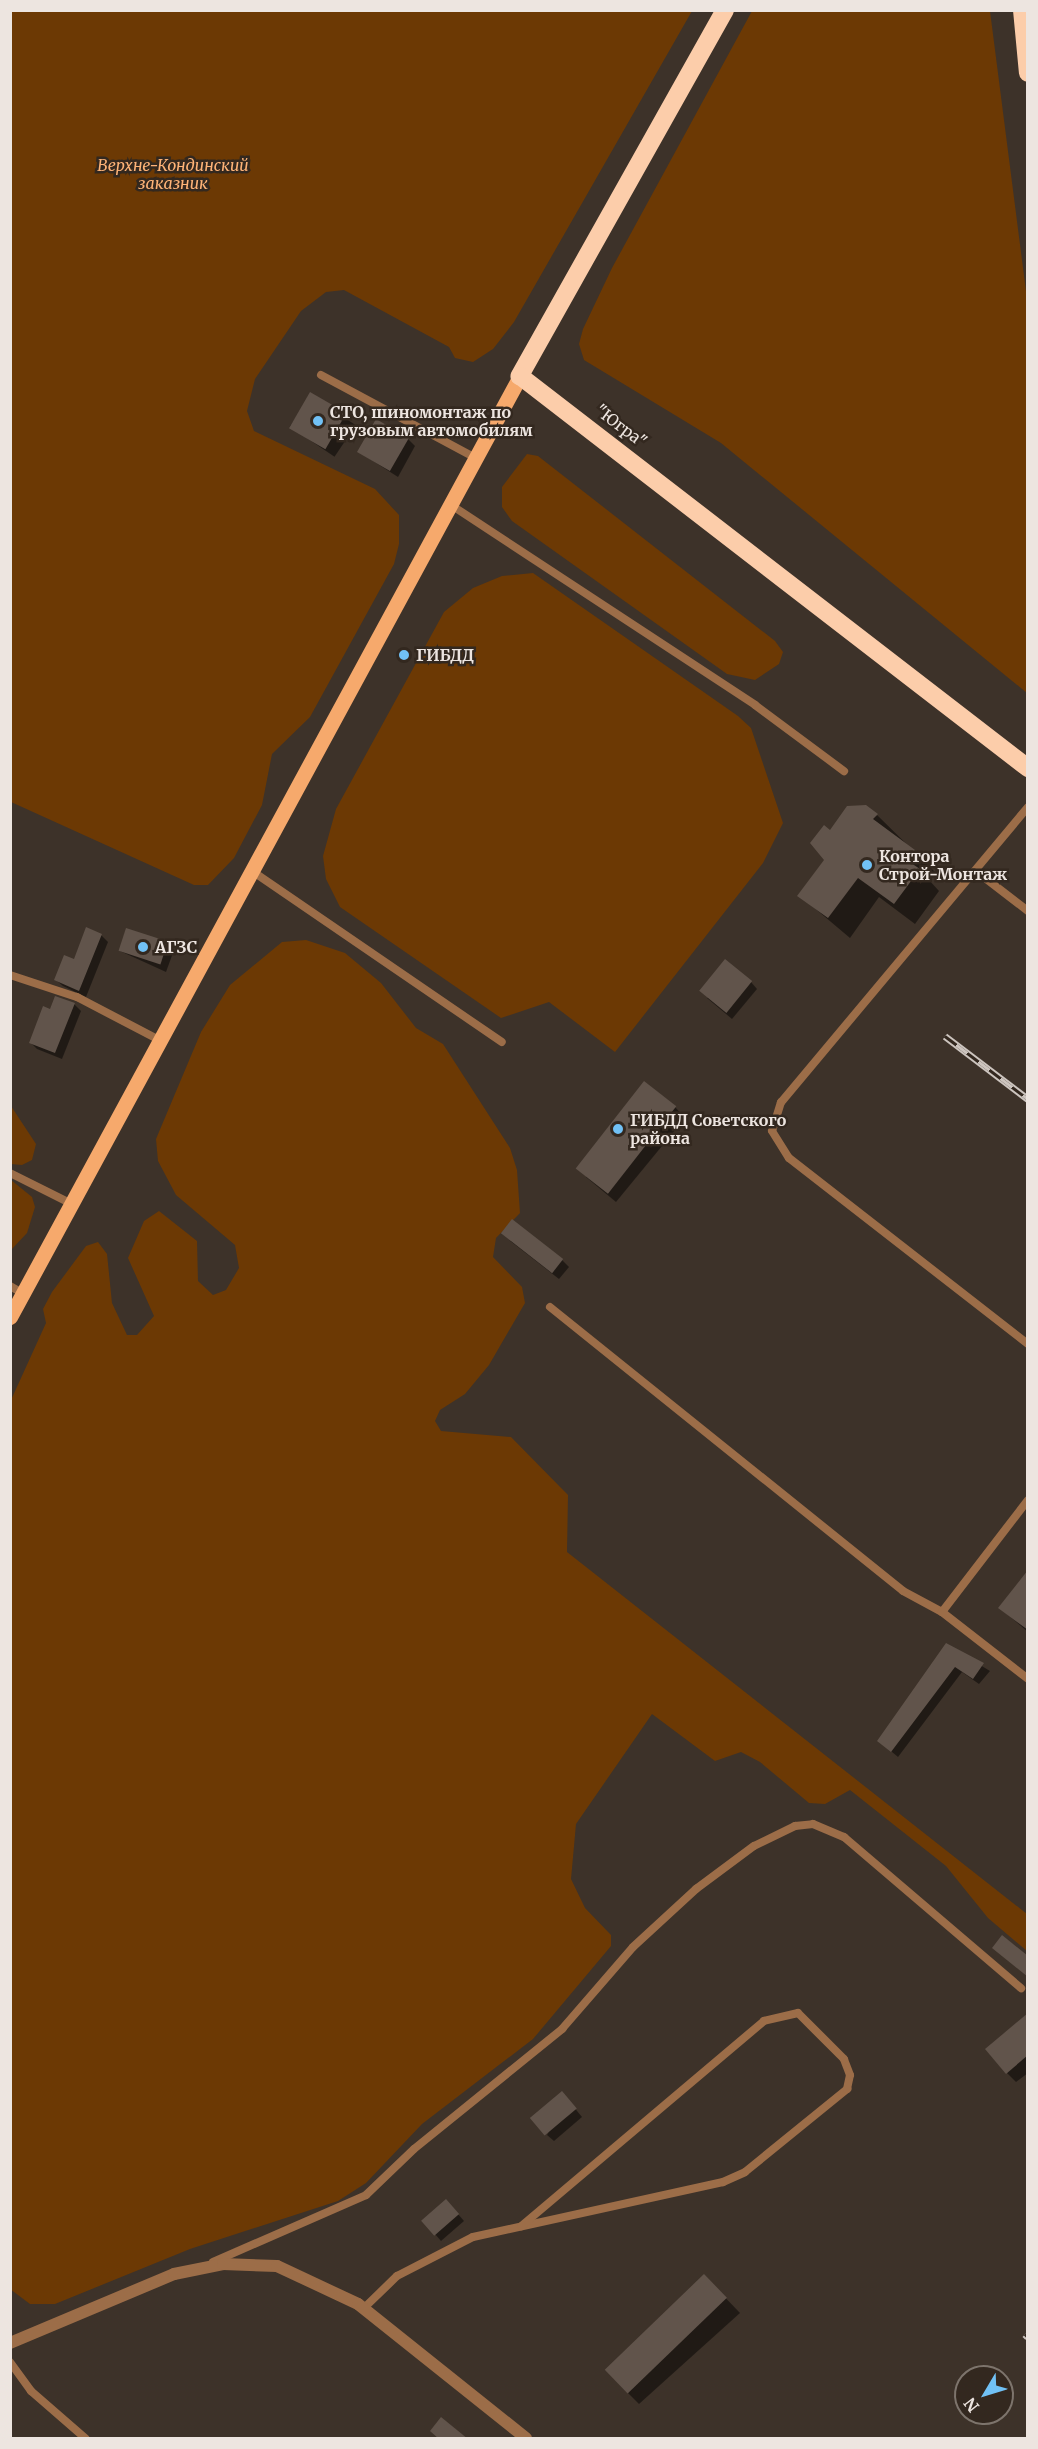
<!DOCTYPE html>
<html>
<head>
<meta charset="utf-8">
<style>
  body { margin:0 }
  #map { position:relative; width:1038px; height:2449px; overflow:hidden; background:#3d3229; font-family:Merriweather,serif }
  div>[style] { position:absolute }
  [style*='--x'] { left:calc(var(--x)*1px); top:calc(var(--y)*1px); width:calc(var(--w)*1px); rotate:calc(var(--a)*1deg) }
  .green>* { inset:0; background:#6c3904 }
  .shadow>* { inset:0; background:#0007; transform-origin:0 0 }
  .building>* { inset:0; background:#61544b; transform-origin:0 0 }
  .lane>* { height:8px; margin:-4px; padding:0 4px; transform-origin:4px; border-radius:4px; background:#9c6d48 }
  .street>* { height:12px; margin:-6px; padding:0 6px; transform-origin:6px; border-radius:6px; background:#9c6d48 }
  .primary>* { height:15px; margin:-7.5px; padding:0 7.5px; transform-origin:7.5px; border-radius:7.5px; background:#f6a96c }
  .highway>* { height:18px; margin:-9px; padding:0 9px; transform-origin:9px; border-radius:9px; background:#fccdaa }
  .rail>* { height:7px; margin-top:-3.5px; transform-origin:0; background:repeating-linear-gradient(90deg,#33281f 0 14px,#cdc5bf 0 28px); box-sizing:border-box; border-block:2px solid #cdc5bf }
  .dots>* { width:16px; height:16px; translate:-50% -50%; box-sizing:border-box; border:3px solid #33281f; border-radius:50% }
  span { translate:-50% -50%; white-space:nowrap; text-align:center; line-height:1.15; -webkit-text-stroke:5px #33281f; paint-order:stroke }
  .park-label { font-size:16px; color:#feb377; font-style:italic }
  .poi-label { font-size:16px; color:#ede5e0; font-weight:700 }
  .left { translate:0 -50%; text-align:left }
  .street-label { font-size:16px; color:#ede5e0 }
  .frame { position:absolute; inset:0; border:12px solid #ede5e0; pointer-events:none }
  .north { position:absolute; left:954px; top:2365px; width:60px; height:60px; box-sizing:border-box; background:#33281f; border:2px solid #7d746c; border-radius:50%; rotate:232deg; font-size:16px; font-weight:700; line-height:24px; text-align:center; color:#ede5e0 }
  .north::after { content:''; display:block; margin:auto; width:21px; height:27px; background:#71c1f5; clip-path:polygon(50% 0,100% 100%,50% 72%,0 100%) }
</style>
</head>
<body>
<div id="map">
  <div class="green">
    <i style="clip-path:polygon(10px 11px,692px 11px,514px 322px,493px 349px,473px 362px,455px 358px,449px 347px,344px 290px,326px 292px,301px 311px,255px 379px,247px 411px,254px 431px,375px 489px,399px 515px,399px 544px,394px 564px,310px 717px,272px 754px,262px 805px,234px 858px,208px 885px,194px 885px,11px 802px)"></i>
    <i style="clip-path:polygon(752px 11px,990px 11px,1027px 299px,1027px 693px,721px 443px,584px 360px,579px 344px,583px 329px,612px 268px)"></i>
    <i style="clip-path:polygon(527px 454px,538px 456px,775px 641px,783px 652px,779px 664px,755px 680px,727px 674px,512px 521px,502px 507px,502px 487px)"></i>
    <i style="clip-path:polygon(533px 573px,738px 716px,751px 728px,783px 823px,763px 863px,615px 1052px,549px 1002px,501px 1018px,340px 907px,326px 879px,323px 856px,336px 809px,444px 612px,473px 588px,502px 576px)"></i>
    <i style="clip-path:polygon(306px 940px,345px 953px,381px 983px,416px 1028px,443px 1044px,510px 1148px,517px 1170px,520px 1213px,496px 1238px,493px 1257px,522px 1287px,525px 1303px,489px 1365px,465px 1394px,440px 1410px,435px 1421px,441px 1431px,511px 1437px,568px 1495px,567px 1552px,1027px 1914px,1027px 1951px,988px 1918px,946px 1866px,850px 1790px,825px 1804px,809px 1803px,760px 1762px,741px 1752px,715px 1761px,652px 1714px,576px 1824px,571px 1879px,585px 1908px,611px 1935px,611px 1946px,533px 2039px,422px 2124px,366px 2183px,338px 2201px,190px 2249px,55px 2304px,30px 2304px,10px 2289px,11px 1400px,46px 1323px,43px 1309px,52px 1292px,86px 1246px,98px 1242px,107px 1254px,112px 1303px,127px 1335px,137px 1335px,154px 1316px,128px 1258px,144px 1221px,159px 1211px,197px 1241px,198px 1281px,213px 1295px,226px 1290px,239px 1268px,235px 1245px,176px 1195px,158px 1161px,156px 1139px,201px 1032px,230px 985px,282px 942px)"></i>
    <i style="clip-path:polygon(11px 1106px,36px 1144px,32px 1160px,22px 1165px,11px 1164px)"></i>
    <i style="clip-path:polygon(11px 1180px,32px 1197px,35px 1207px,27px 1233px,11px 1250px)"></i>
  </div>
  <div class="shadow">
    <i style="left:311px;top:395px;width:54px;height:38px;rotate:34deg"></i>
    <i style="clip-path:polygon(408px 439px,415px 446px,398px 477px,359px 452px)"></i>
    <i style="clip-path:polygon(877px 815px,935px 872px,929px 880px,939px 891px,915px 924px,879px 897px,850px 938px,799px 895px,826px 860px,830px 832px)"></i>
    <i style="clip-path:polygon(101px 935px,108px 942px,86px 997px,63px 986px,56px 980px)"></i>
    <i style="clip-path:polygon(167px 944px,174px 950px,166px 972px,120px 951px)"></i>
    <i style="clip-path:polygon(751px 982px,757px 989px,732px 1019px,707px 998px)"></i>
    <i style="clip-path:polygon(74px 1004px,81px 1011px,62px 1059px,37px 1049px,30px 1042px,51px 1011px)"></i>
    <i style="clip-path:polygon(675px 1107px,685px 1118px,616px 1202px,586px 1177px)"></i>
    <i style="clip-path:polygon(509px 1240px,562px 1260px,569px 1267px,559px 1279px)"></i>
    <i style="clip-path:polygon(1028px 1573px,1028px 1632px,1000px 1608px)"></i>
    <i style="clip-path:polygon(947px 1645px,990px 1671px,979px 1684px,962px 1672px,898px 1757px,879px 1741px)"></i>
    <i style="clip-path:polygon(1028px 2015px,1028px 2073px,1016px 2082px,1007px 2073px)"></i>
    <i style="clip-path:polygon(568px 2100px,582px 2117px,554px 2141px,547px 2135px)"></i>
    <i style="clip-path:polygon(452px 2207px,464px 2221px,441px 2241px,435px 2234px)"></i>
    <i style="clip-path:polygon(718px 2290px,740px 2313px,639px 2404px,625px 2390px)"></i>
  </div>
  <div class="building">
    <i style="left:310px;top:392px;width:42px;height:42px;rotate:30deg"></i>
    <i style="left:376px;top:419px;width:38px;height:38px;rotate:30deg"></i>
    <i style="clip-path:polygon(866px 805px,878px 814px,873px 819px,915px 850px,908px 861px,920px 869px,894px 904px,858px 878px,828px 918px,797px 896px,824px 860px,810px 843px,824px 825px,830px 830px,847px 806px)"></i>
    <i style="clip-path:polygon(86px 927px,102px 934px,79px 991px,54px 980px,64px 955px,74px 959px)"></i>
    <i style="left:126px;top:928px;width:44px;height:24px;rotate:18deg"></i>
    <i style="left:725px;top:959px;width:35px;height:41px;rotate:39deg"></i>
    <i style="clip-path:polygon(55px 996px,75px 1003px,55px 1053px,29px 1043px,43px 1006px,50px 1009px)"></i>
    <i style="left:644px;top:1081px;width:41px;height:111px;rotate:38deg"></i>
    <i style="left:512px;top:1219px;width:65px;height:18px;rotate:38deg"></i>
    <i style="clip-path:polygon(1028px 1570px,1028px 1630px,998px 1608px)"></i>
    <i style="clip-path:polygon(946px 1643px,984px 1663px,973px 1679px,955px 1667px,891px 1752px,877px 1741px)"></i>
    <i style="clip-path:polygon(1002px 1935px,1028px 1956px,1028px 1977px,992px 1948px)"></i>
    <i style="clip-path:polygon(1028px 2013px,1028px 2055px,1006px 2074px,985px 2049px)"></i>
    <i style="left:562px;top:2091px;width:23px;height:42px;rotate:50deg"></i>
    <i style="left:446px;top:2199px;width:20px;height:33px;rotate:49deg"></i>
    <i style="left:704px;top:2274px;width:33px;height:138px;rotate:46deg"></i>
    <i style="clip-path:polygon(441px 2417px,468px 2439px,439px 2439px,430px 2431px)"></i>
  </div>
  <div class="lane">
    <i style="--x:321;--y:375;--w:176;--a:28.2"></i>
    <i style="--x:451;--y:505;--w:364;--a:33.3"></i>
    <i style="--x:755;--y:705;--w:111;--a:36.6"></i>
    <i style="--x:1028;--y:807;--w:385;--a:129.9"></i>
    <i style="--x:781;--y:1102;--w:30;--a:107"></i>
    <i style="--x:772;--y:1131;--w:32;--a:58"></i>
    <i style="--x:789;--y:1158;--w:303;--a:37.9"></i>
    <i style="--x:976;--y:871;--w:66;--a:37.6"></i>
    <i style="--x:255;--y:873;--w:299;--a:34.4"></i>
    <i style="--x:10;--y:975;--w:71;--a:18.2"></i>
    <i style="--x:77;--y:997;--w:95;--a:27.6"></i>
    <i style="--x:10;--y:1173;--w:69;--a:26.6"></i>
    <i style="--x:10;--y:1286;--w:16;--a:30"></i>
    <i style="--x:550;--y:1307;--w:453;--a:38.8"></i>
    <i style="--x:903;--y:1591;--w:44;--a:28.3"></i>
    <i style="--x:942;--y:1612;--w:109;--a:37.9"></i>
    <i style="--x:942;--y:1612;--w:141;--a:-52.5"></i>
    <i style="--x:213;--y:2262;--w:167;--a:-23.6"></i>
    <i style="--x:366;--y:2195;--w:66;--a:-43.8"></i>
    <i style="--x:414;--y:2149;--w:191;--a:-39"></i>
    <i style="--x:562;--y:2029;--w:108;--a:-49.1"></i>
    <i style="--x:633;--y:1947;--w:86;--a:-42.6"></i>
    <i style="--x:696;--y:1889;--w:72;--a:-36.6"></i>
    <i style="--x:754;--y:1846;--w:46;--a:-26"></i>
    <i style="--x:795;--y:1826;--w:18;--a:-6"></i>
    <i style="--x:813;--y:1824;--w:34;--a:23"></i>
    <i style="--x:844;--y:1837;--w:233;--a:40.5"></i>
    <i style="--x:364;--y:2308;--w:46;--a:-44.1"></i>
    <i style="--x:397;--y:2276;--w:85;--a:-27.2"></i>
    <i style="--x:473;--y:2237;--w:256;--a:-12.4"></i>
    <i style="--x:723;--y:2182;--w:24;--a:-24"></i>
    <i style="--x:745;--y:2172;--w:132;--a:-39.1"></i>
    <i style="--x:847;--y:2089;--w:14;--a:-78"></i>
    <i style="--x:850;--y:2075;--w:17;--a:-111"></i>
    <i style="--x:844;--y:2059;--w:65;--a:-135"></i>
    <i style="--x:798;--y:2013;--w:35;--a:167"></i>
    <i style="--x:764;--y:2021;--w:318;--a:139.8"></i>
    <i style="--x:10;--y:2362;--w:36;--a:54"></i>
    <i style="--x:31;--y:2391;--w:72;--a:41"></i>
  </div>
  <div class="street">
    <i style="--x:10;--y:2343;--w:178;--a:-22.8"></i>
    <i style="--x:174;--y:2274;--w:50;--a:-11.5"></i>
    <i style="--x:223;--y:2264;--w:54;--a:2.1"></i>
    <i style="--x:277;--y:2266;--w:89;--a:25.1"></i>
    <i style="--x:358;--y:2304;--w:215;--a:38.6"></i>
  </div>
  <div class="primary">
    <i style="--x:10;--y:1317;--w:1070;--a:-61.54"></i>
  </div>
  <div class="highway">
    <i style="--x:725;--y:10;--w:420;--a:119.3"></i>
    <i style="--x:520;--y:376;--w:642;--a:37.66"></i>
    <i style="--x:1022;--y:10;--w:63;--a:84.6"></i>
  </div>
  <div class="rail">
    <i style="--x:945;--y:1036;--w:104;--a:37.2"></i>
    <i style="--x:1025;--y:2334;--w:4;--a:45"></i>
  </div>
  <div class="dots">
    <i style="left:318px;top:421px;background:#71c1f5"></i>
    <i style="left:404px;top:655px;background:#71c1f5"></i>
    <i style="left:867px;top:865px;background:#71c1f5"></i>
    <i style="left:143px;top:947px;background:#71c1f5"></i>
    <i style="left:618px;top:1129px;background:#71c1f5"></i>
  </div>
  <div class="park-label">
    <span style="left:173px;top:174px">Верхне-Кондинский<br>заказник</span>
  </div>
  <div class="poi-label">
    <span class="left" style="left:330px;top:421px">СТО, шиномонтаж по<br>грузовым автомобилям</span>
    <span class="left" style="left:416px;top:655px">ГИБДД</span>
    <span class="left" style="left:879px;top:865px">Контора<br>Строй-Монтаж</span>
    <span class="left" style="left:155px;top:947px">АГЗС</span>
    <span class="left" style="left:630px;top:1129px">ГИБДД Советского<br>района</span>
  </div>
  <div class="street-label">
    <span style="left:621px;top:426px;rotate:37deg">"Югра"</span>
  </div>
  <div class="frame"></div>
  <div class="north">N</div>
</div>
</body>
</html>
